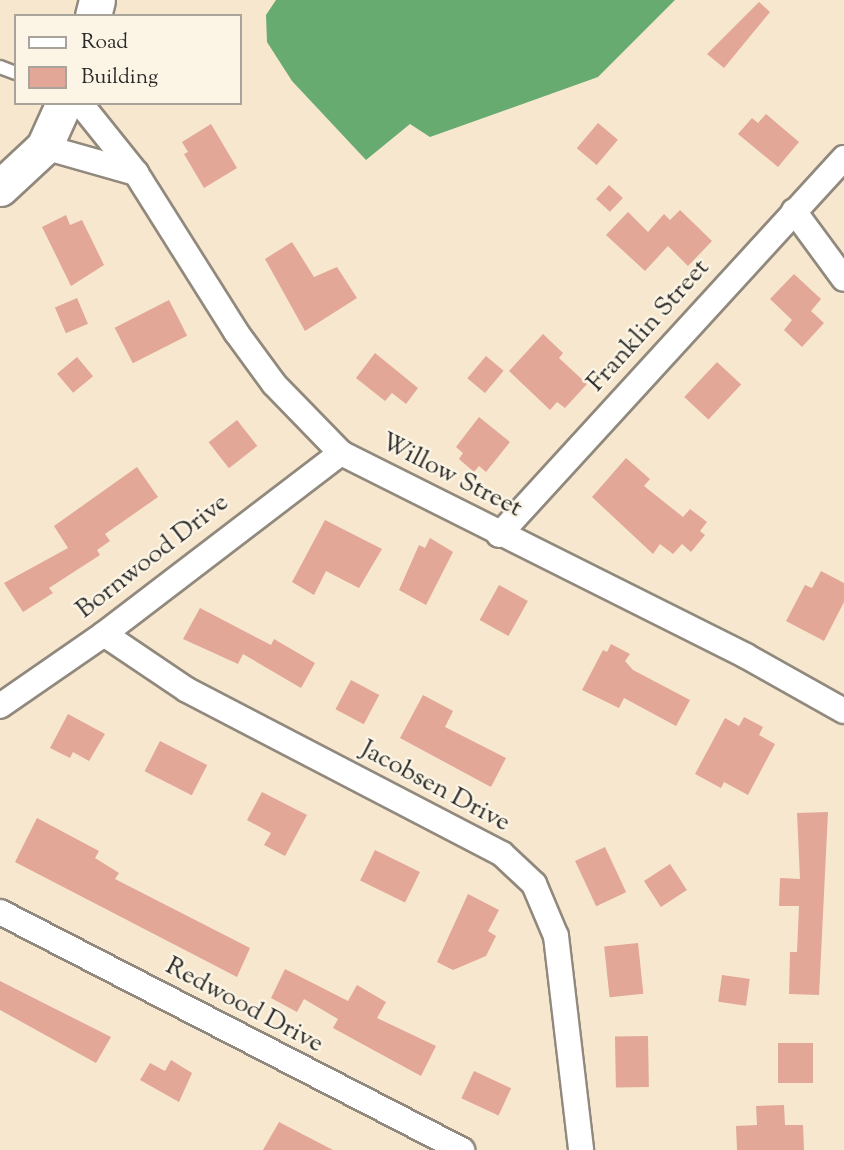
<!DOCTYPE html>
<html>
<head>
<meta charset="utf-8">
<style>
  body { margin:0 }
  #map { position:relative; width:844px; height:1150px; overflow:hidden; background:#f7e7cf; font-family:"Sorts Mill Goudy",serif }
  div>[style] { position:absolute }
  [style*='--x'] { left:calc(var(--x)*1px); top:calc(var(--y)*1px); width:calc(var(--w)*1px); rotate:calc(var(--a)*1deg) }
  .forest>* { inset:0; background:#68ab70 }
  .building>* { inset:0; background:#e2a796; transform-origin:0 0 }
  .roads { filter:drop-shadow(2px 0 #91897d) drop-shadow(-2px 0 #91897d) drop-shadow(0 2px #91897d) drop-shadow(0 -2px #91897d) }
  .lane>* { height:12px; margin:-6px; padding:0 6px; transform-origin:6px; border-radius:6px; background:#fff }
  .street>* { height:24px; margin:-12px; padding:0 12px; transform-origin:12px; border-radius:12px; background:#fff }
  .secondary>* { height:35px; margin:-17.5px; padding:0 17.5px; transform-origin:17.5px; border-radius:17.5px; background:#fff }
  span { translate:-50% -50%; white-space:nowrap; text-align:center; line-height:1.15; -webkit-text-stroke:5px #fcf5e5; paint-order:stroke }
  .street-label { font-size:26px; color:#2b2b2b }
  .legend { position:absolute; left:14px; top:14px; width:228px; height:91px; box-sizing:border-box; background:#fcf5e5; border:2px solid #a8a49b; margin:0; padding:9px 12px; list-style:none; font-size:21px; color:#2b2b2b }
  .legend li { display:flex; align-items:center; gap:14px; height:35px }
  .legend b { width:35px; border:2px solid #a8a49b }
</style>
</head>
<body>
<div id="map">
  <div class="forest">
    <i style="clip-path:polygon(276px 0,675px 0,598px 77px,430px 137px,410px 124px,366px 160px,292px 81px,267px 42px,266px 15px)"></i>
  </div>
  <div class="building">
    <i style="clip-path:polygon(759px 2px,770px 12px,724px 68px,707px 54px)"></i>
    <i style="clip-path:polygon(766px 114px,799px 142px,778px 167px,738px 134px,752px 118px,758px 123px)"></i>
    <i style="left:598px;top:123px;width:26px;height:33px;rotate:40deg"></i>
    <i style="clip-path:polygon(211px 124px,237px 168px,204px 188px,184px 154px,188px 152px,182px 142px)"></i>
    <i style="left:609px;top:185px;width:19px;height:19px;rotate:43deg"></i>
    <i style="clip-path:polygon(680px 210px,712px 241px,688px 266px,668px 246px,645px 271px,606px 235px,628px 212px,648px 232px,664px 214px,670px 220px)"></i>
    <i style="clip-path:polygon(66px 215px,70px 225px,82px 220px,104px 265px,71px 286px,42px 227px)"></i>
    <i style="clip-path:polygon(292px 242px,314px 277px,337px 267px,357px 298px,305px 331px,265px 259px)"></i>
    <i style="clip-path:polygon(794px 274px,821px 299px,811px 311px,824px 323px,802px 347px,784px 330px,792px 320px,770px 299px)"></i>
    <i style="left:77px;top:298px;width:28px;height:24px;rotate:67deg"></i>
    <i style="left:169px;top:300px;width:40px;height:61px;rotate:63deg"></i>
    <i style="clip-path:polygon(543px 334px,563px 353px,559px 358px,587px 384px,565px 408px,557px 402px,550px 410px,509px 371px)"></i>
    <i style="clip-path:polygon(375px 353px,418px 388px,406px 404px,392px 393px,385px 401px,356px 378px)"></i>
    <i style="left:486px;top:356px;width:23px;height:29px;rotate:40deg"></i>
    <i style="left:77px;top:357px;width:25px;height:26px;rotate:50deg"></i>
    <i style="left:717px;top:362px;width:33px;height:48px;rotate:43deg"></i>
    <i style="clip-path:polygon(479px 417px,510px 442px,486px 472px,479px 466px,474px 472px,459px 459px,463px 453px,456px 447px)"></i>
    <i style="left:237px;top:420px;width:33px;height:36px;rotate:52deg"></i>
    <i style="clip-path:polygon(626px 458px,650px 479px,644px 486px,683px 517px,690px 509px,707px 522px,700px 531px,705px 535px,691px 552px,682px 544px,673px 554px,660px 544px,653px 554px,592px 497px)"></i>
    <i style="clip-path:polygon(137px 467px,158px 497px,105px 534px,110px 541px,97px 550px,100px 555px,49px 588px,53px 593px,23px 612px,4px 583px,68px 548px,54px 526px)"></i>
    <i style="clip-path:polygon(325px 520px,382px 549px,359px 588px,326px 571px,314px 595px,292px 582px)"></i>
    <i style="clip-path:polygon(430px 538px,453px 552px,426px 605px,399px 590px,419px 545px,425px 548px)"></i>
    <i style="clip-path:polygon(821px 571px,844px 583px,844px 602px,824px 641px,786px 621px,805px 585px,812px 588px)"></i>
    <i style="left:499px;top:585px;width:33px;height:40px;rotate:29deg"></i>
    <i style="clip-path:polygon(200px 608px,271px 645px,274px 639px,315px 663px,301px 688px,243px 654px,238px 664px,183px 639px)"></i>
    <i style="clip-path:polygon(611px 644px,630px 654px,625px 661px,633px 670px,690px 700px,676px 726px,624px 698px,619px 708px,582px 690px,603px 650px,607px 652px)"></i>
    <i style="left:351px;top:680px;width:32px;height:33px;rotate:28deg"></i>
    <i style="clip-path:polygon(423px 695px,453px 711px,445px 727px,506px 758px,491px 787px,400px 738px)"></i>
    <i style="clip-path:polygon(68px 714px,105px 734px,89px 761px,73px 752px,70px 758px,50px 748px)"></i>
    <i style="clip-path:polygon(744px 717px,763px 727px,759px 735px,775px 744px,748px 795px,724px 782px,721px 788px,695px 774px,725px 718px,739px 726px)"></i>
    <i style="left:160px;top:741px;width:53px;height:34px;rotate:27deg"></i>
    <i style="clip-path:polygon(262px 792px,307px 815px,285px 856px,264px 845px,271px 833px,247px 820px)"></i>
    <i style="clip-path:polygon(828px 812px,819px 995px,789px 994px,790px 952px,797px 952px,799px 906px,779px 906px,780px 878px,800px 879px,797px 813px)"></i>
    <i style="clip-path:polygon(37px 818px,99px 851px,95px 858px,119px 873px,115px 879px,250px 948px,237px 977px,15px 862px)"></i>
    <i style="left:605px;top:847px;width:50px;height:33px;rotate:65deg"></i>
    <i style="left:375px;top:850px;width:50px;height:34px;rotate:26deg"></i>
    <i style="left:670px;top:864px;width:31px;height:31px;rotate:57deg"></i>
    <i style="clip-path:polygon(468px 894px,499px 910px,488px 931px,496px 936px,486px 956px,453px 970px,437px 962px)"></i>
    <i style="left:638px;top:943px;width:51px;height:34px;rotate:84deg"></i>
    <i style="clip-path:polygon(285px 969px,348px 1001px,357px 985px,386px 1002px,377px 1018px,436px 1046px,421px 1076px,333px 1028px,338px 1019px,304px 999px,297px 1012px,271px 998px)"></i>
    <i style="left:722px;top:975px;width:28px;height:27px;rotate:8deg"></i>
    <i style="clip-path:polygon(0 981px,111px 1037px,96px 1063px,0 1010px)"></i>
    <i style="left:648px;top:1036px;width:51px;height:33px;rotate:89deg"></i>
    <i style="left:778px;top:1043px;width:35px;height:40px"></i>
    <i style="clip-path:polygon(171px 1060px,192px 1073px,179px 1102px,140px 1080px,150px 1063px,165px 1071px)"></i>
    <i style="left:474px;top:1071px;width:41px;height:30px;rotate:25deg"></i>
    <i style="clip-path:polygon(784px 1105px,785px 1125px,803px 1125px,804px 1150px,737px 1150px,736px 1126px,757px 1125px,756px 1106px)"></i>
    <i style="clip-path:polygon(279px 1122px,333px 1150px,263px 1150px)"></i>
  </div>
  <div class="roads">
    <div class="lane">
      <i style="--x:0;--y:67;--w:17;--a:21"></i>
    </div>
    <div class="street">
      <i style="--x:80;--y:103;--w:90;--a:51.3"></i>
      <i style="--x:136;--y:173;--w:188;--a:57.8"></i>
      <i style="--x:236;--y:332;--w:64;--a:53.8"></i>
      <i style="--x:274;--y:384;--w:96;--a:45.8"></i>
      <i style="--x:341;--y:453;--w:453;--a:26.6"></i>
      <i style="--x:746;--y:656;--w:112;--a:29.3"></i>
      <i style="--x:44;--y:147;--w:96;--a:15.8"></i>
      <i style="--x:794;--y:211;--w:84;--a:53.7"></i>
      <i style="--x:499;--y:535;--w:511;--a:-47.54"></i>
      <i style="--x:104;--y:634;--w:100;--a:34"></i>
      <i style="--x:187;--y:690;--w:355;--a:27.5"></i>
      <i style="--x:502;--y:854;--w:44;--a:43.2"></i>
      <i style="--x:534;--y:884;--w:56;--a:67.1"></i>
      <i style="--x:556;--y:936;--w:215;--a:83.3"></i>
      <i style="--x:0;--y:706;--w:126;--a:-34.7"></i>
      <i style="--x:104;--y:634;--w:298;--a:-37.4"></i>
      <i style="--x:0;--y:912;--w:520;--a:27.26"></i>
    </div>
    <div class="secondary">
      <i style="--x:93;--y:16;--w:16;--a:-76"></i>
      <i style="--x:0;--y:188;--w:60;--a:-43"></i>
      <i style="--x:44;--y:147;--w:48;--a:-65.6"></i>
    </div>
  </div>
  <div class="street-label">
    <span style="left:649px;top:326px;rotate:-48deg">Franklin Street</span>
    <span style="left:451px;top:476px;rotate:27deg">Willow Street</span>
    <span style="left:153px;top:557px;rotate:-38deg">Bornwood Drive</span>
    <span style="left:435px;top:787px;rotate:28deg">Jacobsen Drive</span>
    <span style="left:244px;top:1006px;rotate:28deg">Redwood Drive</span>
  </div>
  <ul class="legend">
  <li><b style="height:9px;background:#fff"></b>Road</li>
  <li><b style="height:19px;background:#e2a796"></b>Building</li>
  </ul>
</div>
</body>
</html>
